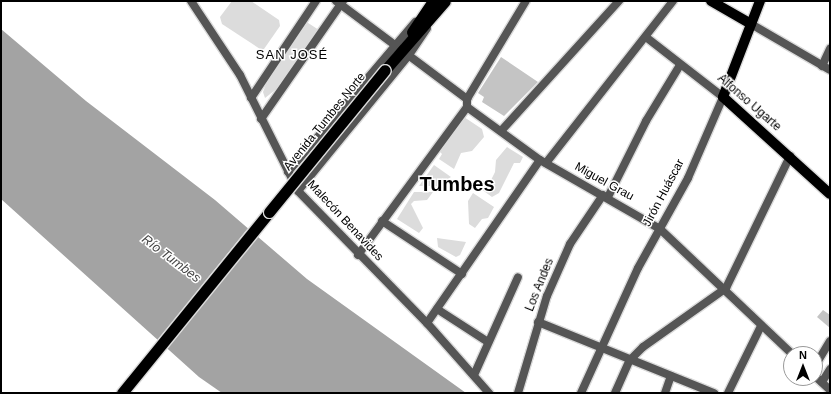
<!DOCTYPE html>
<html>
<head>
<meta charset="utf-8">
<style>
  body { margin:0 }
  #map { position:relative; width:831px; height:394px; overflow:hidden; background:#fff; font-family:Helvetica,sans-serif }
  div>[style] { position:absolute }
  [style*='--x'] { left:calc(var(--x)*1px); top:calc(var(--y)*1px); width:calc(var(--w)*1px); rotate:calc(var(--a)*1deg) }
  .green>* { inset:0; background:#dcdcdc }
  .water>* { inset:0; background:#a3a3a3 }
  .pier>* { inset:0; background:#fff; transform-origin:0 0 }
  .building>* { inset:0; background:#c4c4c4 }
  .roads { filter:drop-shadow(1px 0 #dbdbdb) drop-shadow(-1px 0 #dbdbdb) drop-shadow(0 1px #dbdbdb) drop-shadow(0 -1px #dbdbdb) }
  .minor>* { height:8px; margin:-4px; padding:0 4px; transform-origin:4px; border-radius:4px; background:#555 }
  .major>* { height:10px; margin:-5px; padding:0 5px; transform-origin:5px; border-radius:5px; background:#000 }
  .highway>* { height:11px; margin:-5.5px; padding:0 5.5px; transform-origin:5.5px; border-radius:5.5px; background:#000 }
  .bridges { filter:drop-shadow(1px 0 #dbdbdb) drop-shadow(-1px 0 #dbdbdb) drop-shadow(0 1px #dbdbdb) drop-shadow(0 -1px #dbdbdb) }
  .highway-bridge>* { height:11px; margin:-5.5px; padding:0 5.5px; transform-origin:5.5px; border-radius:5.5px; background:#000 }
  span { translate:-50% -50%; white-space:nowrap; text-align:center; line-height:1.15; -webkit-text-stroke:3px #fff; paint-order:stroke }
  .street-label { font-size:12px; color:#000 }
  .neighbourhood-label { font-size:13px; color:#000; letter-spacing:1px }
  .water-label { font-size:13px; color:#444; font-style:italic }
  .town-label { font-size:20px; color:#000; font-weight:700 }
  .frame { position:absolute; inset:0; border:2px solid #000; pointer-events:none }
  .north { position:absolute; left:783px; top:346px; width:40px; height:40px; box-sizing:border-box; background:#fff; border:1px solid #999; border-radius:50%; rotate:0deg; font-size:11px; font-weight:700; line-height:16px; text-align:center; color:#000 }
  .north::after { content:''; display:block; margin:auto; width:14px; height:18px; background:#000; clip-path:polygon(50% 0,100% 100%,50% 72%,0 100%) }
</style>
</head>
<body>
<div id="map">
  <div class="green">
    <i style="clip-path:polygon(232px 1px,251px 1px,279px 20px,280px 26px,264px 49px,260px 49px,222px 24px,220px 17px)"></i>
    <i style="clip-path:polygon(305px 21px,319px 30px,283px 84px,265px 98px,263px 92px,270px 73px)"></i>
    <i style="clip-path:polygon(464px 117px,482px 129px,484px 137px,472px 151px,461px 153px,454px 169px,439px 159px,442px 154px,438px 150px)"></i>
    <i style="clip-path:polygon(507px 147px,523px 157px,520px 163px,514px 163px,499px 193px,492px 197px,477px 186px,482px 180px,489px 184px,495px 172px,496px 160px)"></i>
    <i style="clip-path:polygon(434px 165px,451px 177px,437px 186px,419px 186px)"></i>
    <i style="clip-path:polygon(414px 192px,433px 192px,427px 200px,414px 201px,411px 204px,423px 228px,419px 233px,397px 219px)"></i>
    <i style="clip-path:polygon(473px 193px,494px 207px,488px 218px,482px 219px,475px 228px,469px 224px,468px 201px)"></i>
    <i style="clip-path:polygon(437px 238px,444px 239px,466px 242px,460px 255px,456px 257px,438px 247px)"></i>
  </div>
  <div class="water">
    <i style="clip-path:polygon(1px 29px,86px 101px,215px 200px,307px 279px,466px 393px,222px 393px,199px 377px,1px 199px)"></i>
  </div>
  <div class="pier">
    <i style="left:249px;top:227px;width:13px;height:148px;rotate:39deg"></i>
  </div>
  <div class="building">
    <i style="clip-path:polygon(501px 57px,538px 82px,504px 116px,482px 102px,484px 97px,478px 93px)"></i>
    <i style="clip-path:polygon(823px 310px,830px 315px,830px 328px,817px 317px)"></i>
  </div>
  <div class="roads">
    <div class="minor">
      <i style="--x:191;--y:1;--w:89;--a:56.5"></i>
      <i style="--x:240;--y:75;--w:130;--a:63.4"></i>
      <i style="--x:298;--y:191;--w:185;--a:45.7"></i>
      <i style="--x:427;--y:323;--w:94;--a:48.5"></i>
      <i style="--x:336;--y:1;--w:164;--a:36.8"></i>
      <i style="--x:751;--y:24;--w:91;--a:30.2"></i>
      <i style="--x:822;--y:66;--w:19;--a:-65"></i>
      <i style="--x:251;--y:98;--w:117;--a:-56.2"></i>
      <i style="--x:467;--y:107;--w:90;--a:36"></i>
      <i style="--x:540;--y:160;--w:138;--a:29.9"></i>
      <i style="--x:660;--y:229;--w:182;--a:43.4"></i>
      <i style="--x:261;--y:119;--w:144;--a:-55.2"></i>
      <i style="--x:501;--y:131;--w:176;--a:-47.8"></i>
      <i style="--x:546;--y:163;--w:206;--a:-51.9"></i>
      <i style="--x:288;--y:172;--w:197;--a:-49.7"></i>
      <i style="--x:298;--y:191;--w:176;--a:-50.8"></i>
      <i style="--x:409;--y:55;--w:32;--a:-56"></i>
      <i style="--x:608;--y:197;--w:85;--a:-63.4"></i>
      <i style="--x:646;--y:121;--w:66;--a:-58.7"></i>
      <i style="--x:382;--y:221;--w:96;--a:33.5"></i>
      <i style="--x:358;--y:255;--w:184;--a:-53.6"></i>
      <i style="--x:467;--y:107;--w:8;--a:-90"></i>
      <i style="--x:467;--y:99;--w:114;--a:-59"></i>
      <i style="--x:437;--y:309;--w:61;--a:32.9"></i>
      <i style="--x:538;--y:322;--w:190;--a:22"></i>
      <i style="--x:427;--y:323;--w:198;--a:-55.3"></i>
      <i style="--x:815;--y:366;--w:29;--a:-59"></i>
      <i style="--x:474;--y:375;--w:107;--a:-65.8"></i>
      <i style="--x:815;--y:376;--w:21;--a:43"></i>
      <i style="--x:822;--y:382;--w:15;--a:-58"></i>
      <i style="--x:518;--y:393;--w:101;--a:-73.4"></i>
      <i style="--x:547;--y:296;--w:57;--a:-66.1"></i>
      <i style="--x:570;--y:244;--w:59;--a:-56"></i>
      <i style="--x:581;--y:393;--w:137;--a:-65.5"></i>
      <i style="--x:638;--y:268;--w:103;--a:-60.9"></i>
      <i style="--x:688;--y:178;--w:88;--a:-66.6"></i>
      <i style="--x:723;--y:97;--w:98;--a:-142.1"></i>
      <i style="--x:615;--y:393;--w:36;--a:-66"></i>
      <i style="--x:630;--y:360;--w:18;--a:-45"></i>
      <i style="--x:643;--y:347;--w:102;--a:-35.4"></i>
      <i style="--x:726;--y:288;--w:147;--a:-64.1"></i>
      <i style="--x:665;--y:393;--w:18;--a:-71"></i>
      <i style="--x:728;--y:393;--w:75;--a:-63.8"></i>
    </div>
    <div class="major">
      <i style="--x:711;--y:1;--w:46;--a:29.9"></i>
      <i style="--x:760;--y:1;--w:103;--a:111.1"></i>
      <i style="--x:723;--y:97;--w:144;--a:42.2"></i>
    </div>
    <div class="highway">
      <i style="--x:412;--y:32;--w:37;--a:-56"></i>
      <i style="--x:385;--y:70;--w:91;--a:-49"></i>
      <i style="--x:122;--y:393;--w:233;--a:-50.9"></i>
    </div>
  </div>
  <div class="bridges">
    <div class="highway-bridge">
      <i style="--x:269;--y:212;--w:183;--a:-50.8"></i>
    </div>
  </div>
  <div class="street-label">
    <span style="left:749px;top:103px;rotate:41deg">Alfonso Ugarte</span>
    <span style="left:325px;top:122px;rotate:-51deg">Avenida Tumbes Norte</span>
    <span style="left:604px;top:182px;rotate:29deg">Miguel Grau</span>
    <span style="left:664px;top:193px;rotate:-62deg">Jirón Huáscar</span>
    <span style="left:345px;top:221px;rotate:47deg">Malecón Benavides</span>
    <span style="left:540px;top:285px;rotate:-68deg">Los Andes</span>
  </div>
  <div class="neighbourhood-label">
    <span style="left:292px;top:55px">SAN JOSÉ</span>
  </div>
  <div class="water-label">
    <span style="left:171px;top:259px;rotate:37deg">Río Tumbes</span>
  </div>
  <div class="town-label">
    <span style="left:457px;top:184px">Tumbes</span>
  </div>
  <div class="frame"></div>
  <div class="north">N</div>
</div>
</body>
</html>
